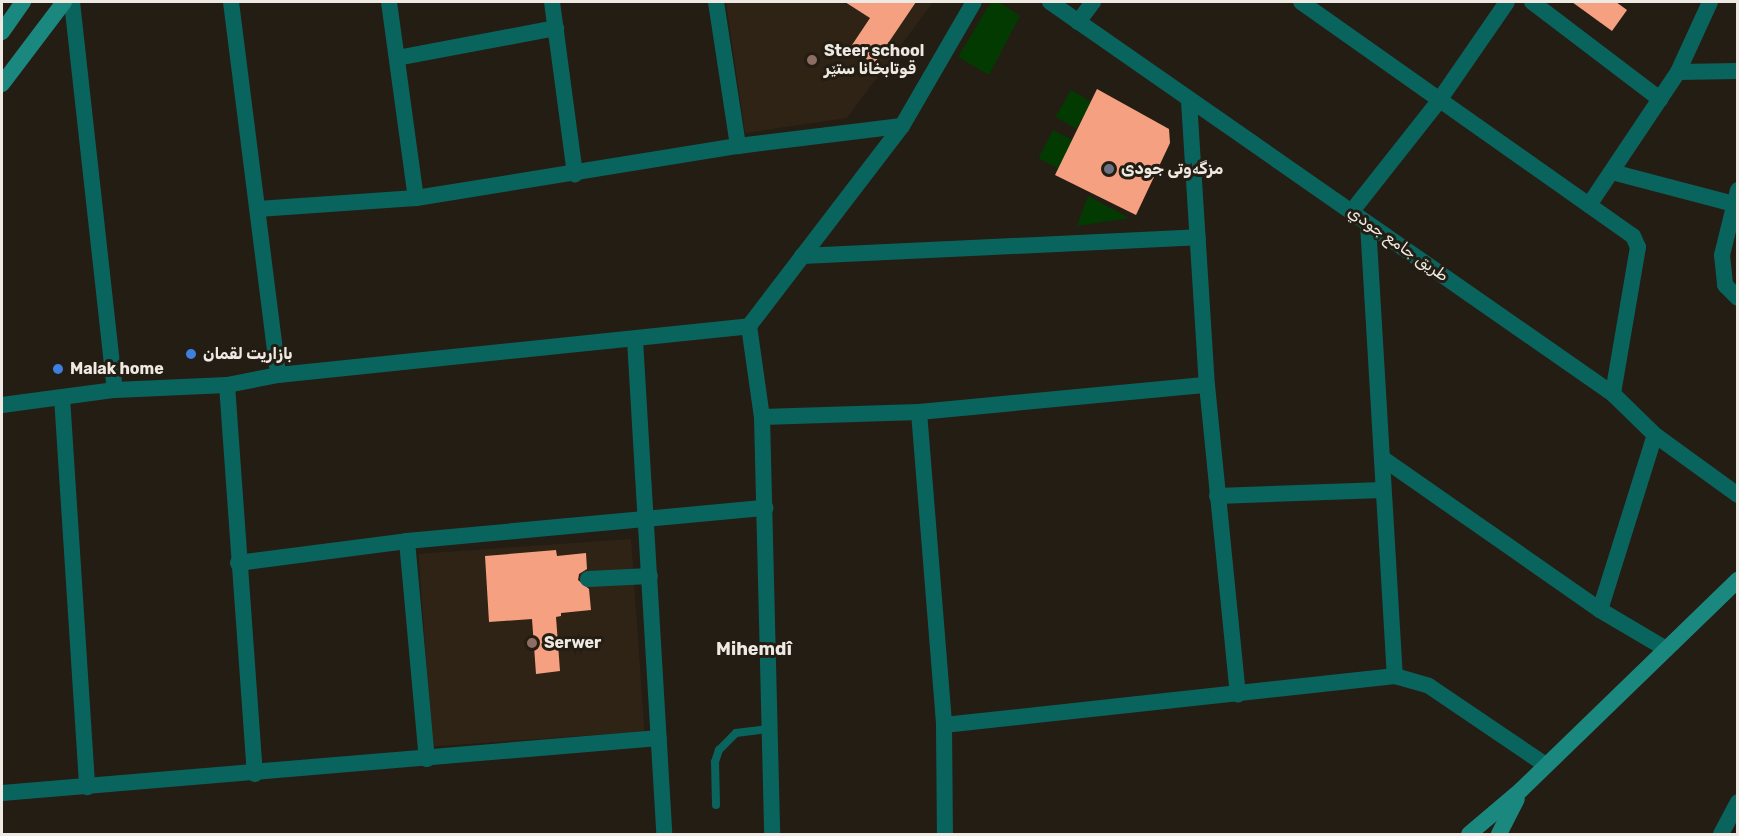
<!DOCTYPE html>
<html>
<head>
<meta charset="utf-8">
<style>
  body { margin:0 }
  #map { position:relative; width:1739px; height:836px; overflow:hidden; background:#241d13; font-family:Rubik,"Noto Naskh Arabic",sans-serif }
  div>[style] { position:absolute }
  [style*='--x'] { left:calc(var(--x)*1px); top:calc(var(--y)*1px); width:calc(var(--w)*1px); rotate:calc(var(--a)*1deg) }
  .education>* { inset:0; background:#2f2315; transform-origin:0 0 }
  .green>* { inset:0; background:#033a02; transform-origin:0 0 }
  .building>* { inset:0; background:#f5a181 }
  .service>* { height:8px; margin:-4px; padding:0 4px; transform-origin:4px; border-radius:4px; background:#0a645e }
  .minor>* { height:16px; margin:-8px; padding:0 8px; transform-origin:8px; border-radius:8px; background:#0a645e }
  .tertiary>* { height:16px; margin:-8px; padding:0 8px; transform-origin:8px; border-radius:8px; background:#0a645e }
  .secondary>* { height:16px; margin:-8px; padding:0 8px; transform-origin:8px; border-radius:8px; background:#1b8880 }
  .dots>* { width:16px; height:16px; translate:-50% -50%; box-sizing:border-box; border:3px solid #241d13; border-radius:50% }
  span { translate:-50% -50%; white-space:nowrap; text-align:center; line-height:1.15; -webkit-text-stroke:6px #241d13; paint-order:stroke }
  .poi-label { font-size:16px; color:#eeeae3; font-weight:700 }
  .left { translate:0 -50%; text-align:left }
  .street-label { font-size:16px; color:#eeeae3 }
  .neighbourhood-label { font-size:18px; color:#eeeae3; font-weight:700 }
  .frame { position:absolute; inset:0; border:3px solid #eeeae3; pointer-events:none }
</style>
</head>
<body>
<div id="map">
  <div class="education">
    <i style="clip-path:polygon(726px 2px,933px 2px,847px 118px,745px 133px)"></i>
    <i style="left:631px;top:539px;width:193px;height:213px;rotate:86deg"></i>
  </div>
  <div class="green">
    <i style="clip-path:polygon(991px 2px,999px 2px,1020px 16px,989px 75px,958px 57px)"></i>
    <i style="left:1071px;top:90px;width:24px;height:31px;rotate:30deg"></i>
    <i style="left:1053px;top:130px;width:22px;height:32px;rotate:27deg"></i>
    <i style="clip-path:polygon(1088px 196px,1129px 218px,1077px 226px)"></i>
  </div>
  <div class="building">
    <i style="clip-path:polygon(845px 2px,916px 2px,874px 64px,850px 48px,870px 18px)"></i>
    <i style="clip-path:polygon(1572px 2px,1616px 2px,1627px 10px,1612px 31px)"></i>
    <i style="clip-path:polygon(1097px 89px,1169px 129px,1170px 143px,1136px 215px,1055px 175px)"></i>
    <i style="clip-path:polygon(556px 550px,557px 556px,586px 553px,587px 569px,579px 574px,578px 580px,589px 589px,591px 610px,561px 613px,561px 616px,556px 617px,560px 671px,536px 674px,532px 619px,489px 622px,485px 556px)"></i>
  </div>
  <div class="service">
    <i style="--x:716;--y:805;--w:43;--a:-91.3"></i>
    <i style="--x:715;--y:762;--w:13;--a:-72"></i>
    <i style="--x:719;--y:750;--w:24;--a:-45"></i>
    <i style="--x:736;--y:733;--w:32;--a:-7"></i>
  </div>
  <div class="minor">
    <i style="--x:72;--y:2;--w:390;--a:83.7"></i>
    <i style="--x:231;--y:2;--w:376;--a:82.8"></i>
    <i style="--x:389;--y:2;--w:198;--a:82.2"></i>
    <i style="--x:552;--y:2;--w:174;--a:82.4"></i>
    <i style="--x:716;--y:2;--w:146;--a:81.3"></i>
    <i style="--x:1301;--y:2;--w:406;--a:35.2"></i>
    <i style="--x:1633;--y:236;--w:12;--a:66"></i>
    <i style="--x:1638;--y:247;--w:149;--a:99.7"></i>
    <i style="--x:1532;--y:2;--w:161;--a:37.2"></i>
    <i style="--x:1078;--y:22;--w:25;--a:-53"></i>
    <i style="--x:397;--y:58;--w:162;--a:-10.7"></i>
    <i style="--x:1678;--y:72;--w:60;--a:-1"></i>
    <i style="--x:1189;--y:101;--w:285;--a:86.4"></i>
    <i style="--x:1207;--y:385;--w:311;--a:84.3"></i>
    <i style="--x:1612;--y:172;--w:130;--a:14.7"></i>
    <i style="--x:1738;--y:190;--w:67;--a:103.8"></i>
    <i style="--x:1722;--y:255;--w:30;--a:84"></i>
    <i style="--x:1725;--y:285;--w:18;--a:45"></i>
    <i style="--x:1589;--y:205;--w:160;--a:-56.2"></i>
    <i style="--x:1678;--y:72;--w:77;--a:-65.4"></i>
    <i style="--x:258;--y:209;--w:158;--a:-4"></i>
    <i style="--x:416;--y:198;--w:326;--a:-9.2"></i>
    <i style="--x:738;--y:146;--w:165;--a:-7"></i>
    <i style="--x:1352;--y:211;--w:139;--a:-51.7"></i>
    <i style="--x:1438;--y:102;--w:121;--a:-55.4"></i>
    <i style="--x:1368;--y:224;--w:453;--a:86.6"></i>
    <i style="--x:802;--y:256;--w:396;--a:-2.7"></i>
    <i style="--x:749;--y:326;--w:92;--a:81.9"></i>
    <i style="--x:762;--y:417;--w:417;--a:88.6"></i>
    <i style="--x:635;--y:340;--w:495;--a:86.6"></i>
    <i style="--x:227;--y:385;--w:390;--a:85.9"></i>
    <i style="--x:62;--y:397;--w:391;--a:86.3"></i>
    <i style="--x:2;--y:405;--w:114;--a:-7.6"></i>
    <i style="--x:115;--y:390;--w:112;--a:-2.6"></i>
    <i style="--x:227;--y:385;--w:52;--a:-11.1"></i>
    <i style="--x:278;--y:375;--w:474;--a:-5.9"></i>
    <i style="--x:749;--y:326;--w:252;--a:-52.6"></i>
    <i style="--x:902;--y:126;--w:143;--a:-59.9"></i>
    <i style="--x:919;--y:412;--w:314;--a:85.4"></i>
    <i style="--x:944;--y:725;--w:109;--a:89.5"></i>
    <i style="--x:762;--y:417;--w:157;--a:-1.8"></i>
    <i style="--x:919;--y:412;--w:289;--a:-5.4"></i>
    <i style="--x:1385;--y:460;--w:262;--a:34.9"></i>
    <i style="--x:1600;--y:610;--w:77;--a:30.6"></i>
    <i style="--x:1217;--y:496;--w:166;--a:-2.1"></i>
    <i style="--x:407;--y:541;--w:219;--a:84.8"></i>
    <i style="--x:238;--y:563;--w:170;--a:-7.4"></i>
    <i style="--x:407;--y:541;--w:360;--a:-5.3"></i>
    <i style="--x:588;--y:579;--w:62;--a:-2.8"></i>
    <i style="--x:1600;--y:610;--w:183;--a:-72.6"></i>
    <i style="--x:944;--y:725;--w:454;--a:-6.2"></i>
    <i style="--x:1395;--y:676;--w:35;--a:16"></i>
    <i style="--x:1429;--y:686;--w:139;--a:34.1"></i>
    <i style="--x:2;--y:793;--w:659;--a:-4.79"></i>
    <i style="--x:1721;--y:834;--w:36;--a:-62"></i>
  </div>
  <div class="tertiary">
    <i style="--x:1050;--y:2;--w:686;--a:34.85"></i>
    <i style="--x:1613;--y:394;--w:59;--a:44.3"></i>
    <i style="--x:1655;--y:435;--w:102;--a:35.9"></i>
  </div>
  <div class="secondary">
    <i style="--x:2;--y:32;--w:37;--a:-55"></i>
    <i style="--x:2;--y:84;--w:103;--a:-52.9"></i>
    <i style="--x:1469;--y:834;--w:68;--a:-40.2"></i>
    <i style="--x:1521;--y:790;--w:302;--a:-44.1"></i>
    <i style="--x:1499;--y:834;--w:39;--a:-63"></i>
  </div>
  <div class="dots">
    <i style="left:812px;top:60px;background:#8d6e63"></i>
    <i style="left:1109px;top:169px;background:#6b7280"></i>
    <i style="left:191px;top:354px;background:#3f7fe0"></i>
    <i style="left:58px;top:369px;background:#3f7fe0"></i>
    <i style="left:532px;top:643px;background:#8d6e63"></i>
  </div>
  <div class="poi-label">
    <span class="left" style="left:824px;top:60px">Steer school<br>قوتابخانا ستێر</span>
    <span class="left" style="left:1121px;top:169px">مزگەوتی جودی</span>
    <span class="left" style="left:203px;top:354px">بازاريت لقمان</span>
    <span class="left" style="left:70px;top:369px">Malak home</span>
    <span class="left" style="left:544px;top:643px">Serwer</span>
  </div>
  <div class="street-label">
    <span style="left:1398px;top:244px;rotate:35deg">طريق جامع جودي</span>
  </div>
  <div class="neighbourhood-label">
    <span style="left:754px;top:649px">Mihemdî</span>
  </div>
  <div class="frame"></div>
</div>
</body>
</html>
